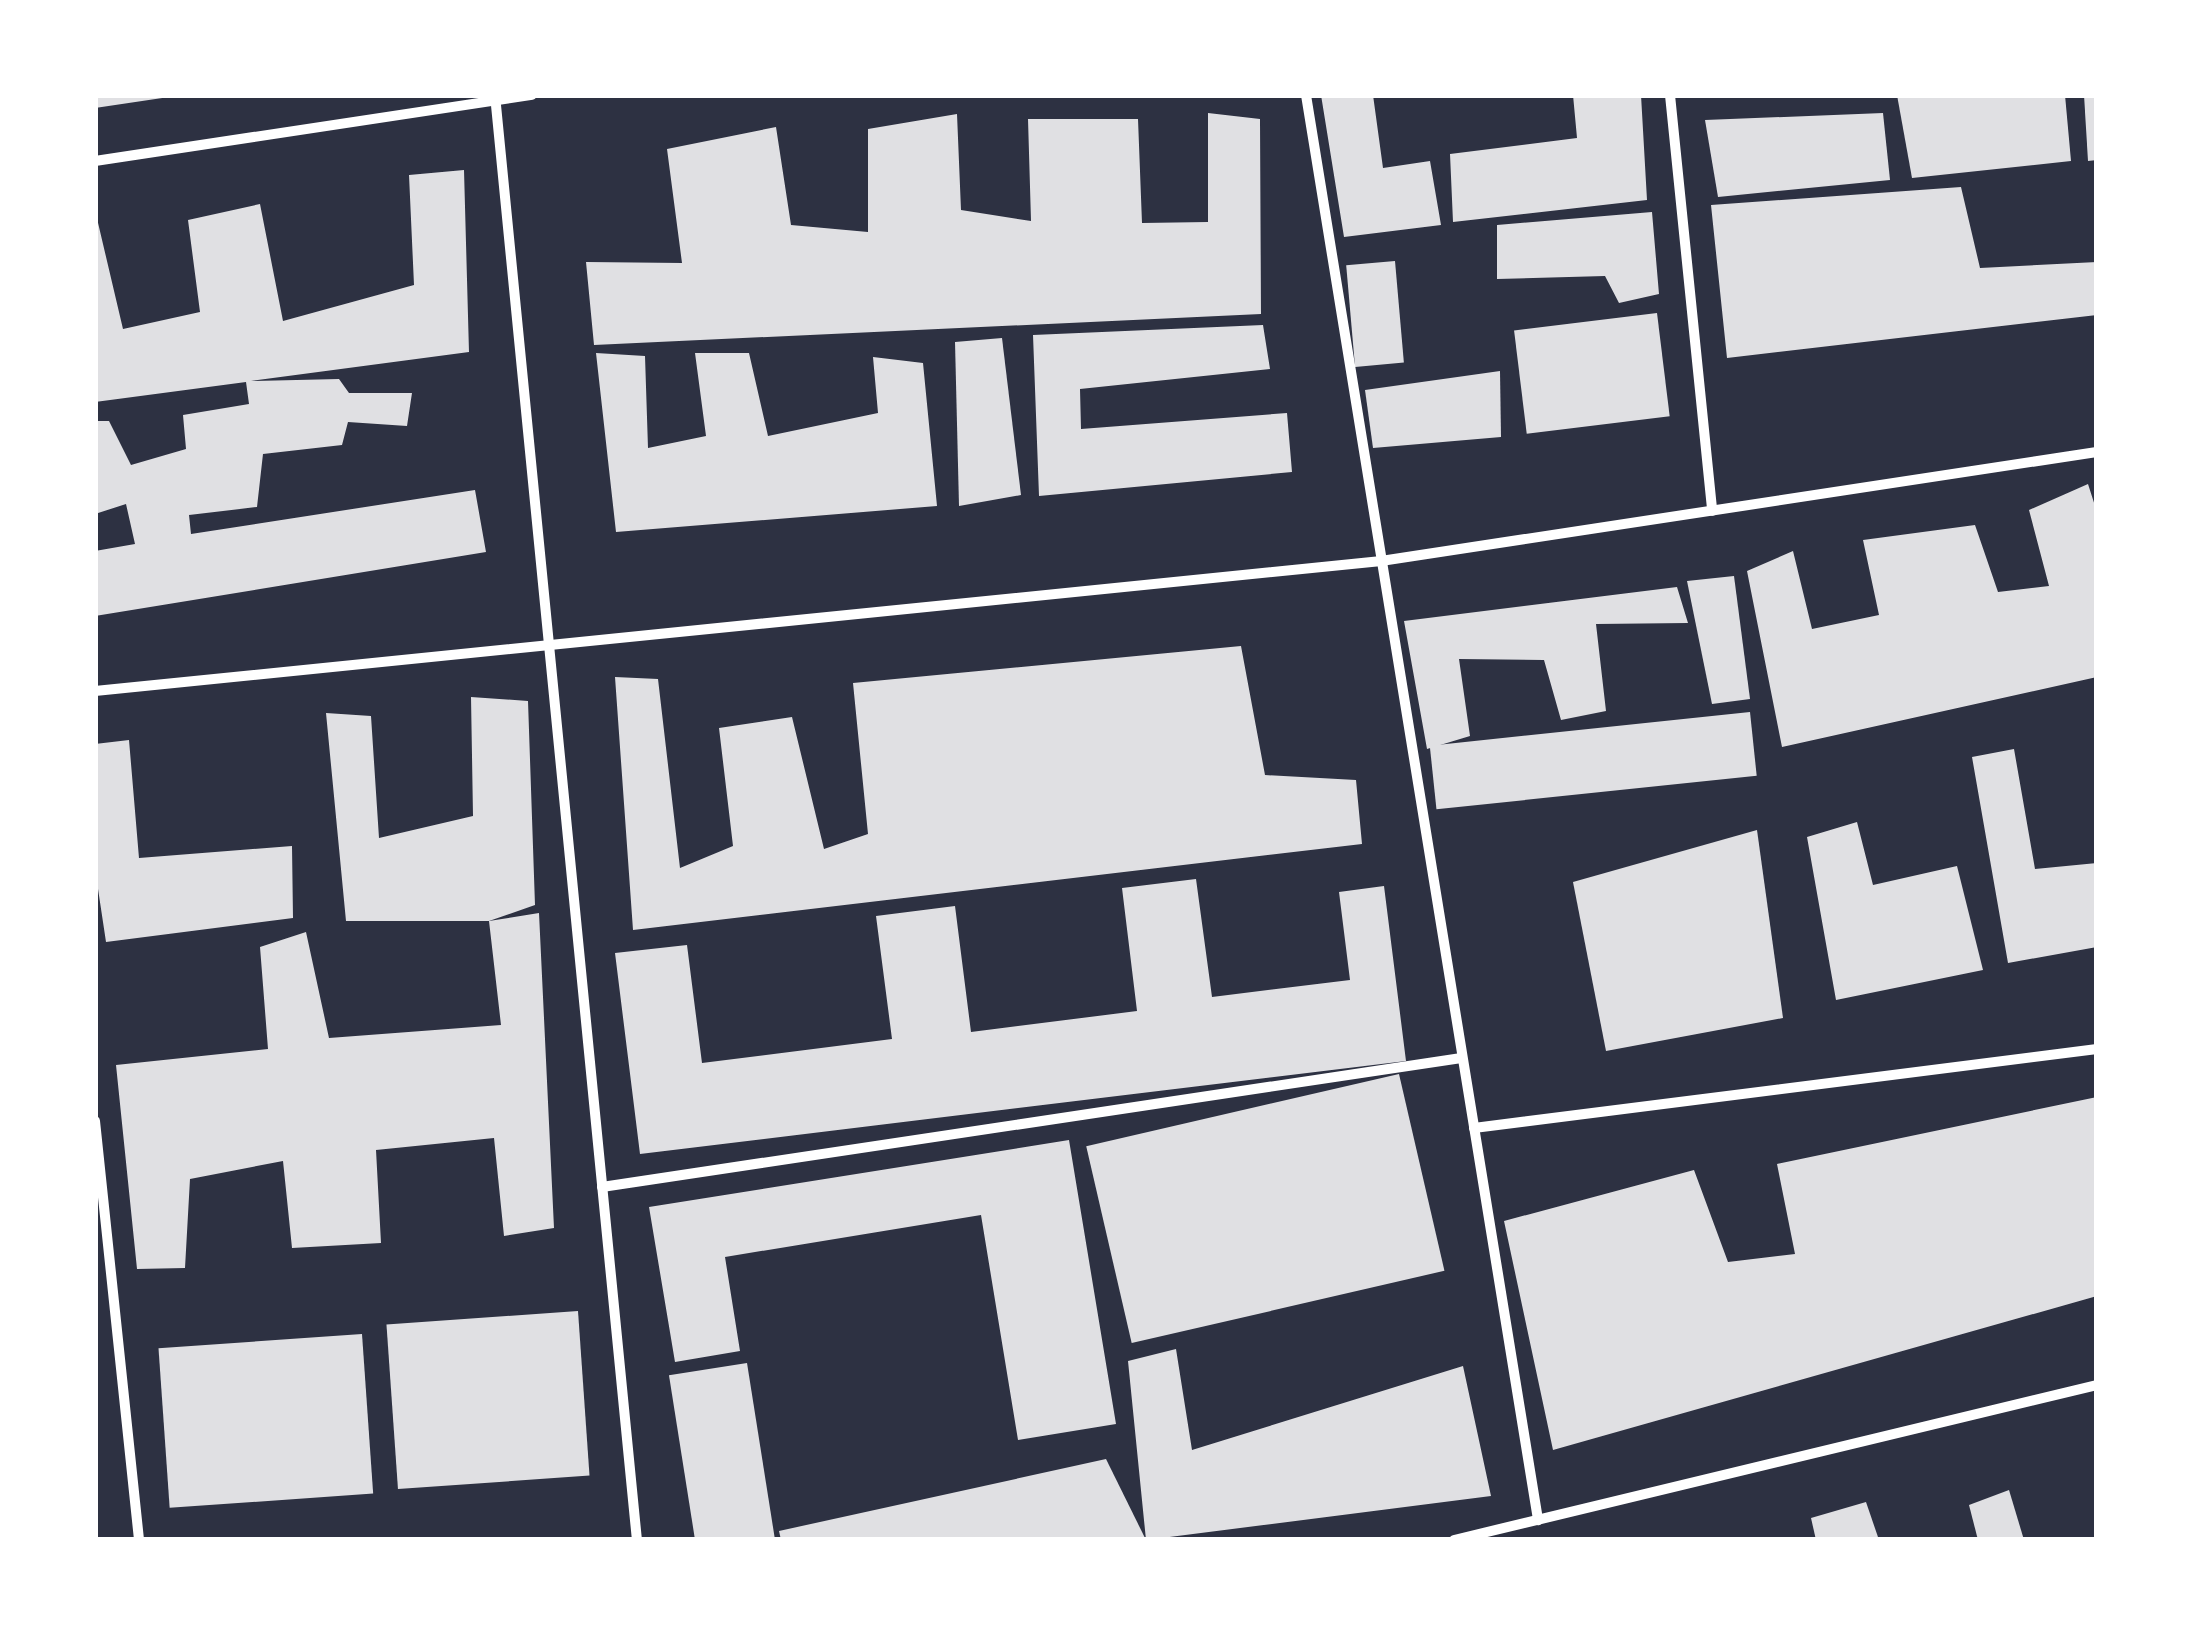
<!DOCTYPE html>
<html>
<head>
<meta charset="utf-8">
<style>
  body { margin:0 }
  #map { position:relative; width:2192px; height:1635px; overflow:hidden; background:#2d3142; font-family:"Space Grotesk",sans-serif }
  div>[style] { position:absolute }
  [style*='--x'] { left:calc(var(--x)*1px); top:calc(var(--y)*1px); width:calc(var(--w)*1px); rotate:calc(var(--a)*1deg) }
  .building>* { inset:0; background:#e0e0e3; transform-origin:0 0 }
  .minor>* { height:10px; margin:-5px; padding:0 5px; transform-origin:5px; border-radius:5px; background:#fff }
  span { translate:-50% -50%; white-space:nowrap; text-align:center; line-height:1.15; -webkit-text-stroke:10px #fff; paint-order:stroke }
  .frame { position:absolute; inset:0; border:98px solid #fff; pointer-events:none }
</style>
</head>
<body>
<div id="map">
  <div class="building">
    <i style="clip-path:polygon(95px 95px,169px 95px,169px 97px,95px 108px)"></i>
    <i style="clip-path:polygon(1321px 95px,1373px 95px,1383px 168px,1430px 161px,1441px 225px,1344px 237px)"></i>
    <i style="clip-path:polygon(1573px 95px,1641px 95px,1647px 200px,1453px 222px,1450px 154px,1577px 138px)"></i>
    <i style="clip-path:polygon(1897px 95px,2065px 95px,2071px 161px,1912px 178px)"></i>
    <i style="clip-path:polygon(2084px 95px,2097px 95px,2097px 160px,2088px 161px)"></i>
    <i style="clip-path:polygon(1208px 113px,1260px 119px,1261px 314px,594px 345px,586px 262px,682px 263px,667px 149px,776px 127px,791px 225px,868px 232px,868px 129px,957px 114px,961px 210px,1031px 221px,1028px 119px,1138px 119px,1142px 223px,1208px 222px)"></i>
    <i style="clip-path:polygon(1883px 113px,1890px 180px,1718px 197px,1705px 120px)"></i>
    <i style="clip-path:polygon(464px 170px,469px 352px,251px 381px,339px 379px,349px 393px,412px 393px,407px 426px,348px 422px,342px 445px,263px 454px,257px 507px,189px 515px,191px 534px,475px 490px,486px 552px,95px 616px,95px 551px,135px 544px,126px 504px,95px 514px,95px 421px,109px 421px,131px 465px,186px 449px,183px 415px,249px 404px,246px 382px,95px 402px,95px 210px,123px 329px,200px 312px,188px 220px,260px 204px,283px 321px,414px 285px,409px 175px)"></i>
    <i style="clip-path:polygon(1961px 187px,1980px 268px,2097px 262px,2097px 315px,1727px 358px,1711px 205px)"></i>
    <i style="clip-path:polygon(1652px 212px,1659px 294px,1619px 303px,1605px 276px,1497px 279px,1497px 225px)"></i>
    <i style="left:1395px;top:261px;width:102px;height:49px;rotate:85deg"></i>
    <i style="left:1657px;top:313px;width:104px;height:144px;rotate:83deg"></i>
    <i style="clip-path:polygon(1263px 325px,1270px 369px,1080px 389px,1081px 429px,1287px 413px,1292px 472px,1039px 496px,1033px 335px)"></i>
    <i style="clip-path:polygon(1002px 338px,1021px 495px,959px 506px,955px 342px)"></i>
    <i style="clip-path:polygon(596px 353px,645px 356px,648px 448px,706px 436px,695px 353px,749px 353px,768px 436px,878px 413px,873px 357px,923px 363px,937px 506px,616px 532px)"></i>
    <i style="clip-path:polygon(1500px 371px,1501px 437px,1373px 448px,1365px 390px)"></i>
    <i style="clip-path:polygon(2088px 484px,2097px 512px,2097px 677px,1782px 747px,1747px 571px,1793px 551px,1812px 629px,1879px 615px,1863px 540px,1975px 525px,1998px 592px,2049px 586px,2029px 510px)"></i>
    <i style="clip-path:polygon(1734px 576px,1750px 699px,1712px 704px,1687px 581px)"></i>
    <i style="clip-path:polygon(1677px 587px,1688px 623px,1596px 624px,1606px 711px,1561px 720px,1544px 660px,1459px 659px,1470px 736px,1427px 749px,1404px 621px)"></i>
    <i style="clip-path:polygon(1241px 646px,1265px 775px,1356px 780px,1362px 844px,633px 930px,615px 677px,658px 679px,680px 868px,733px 846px,719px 728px,792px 717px,824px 849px,868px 834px,853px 683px)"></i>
    <i style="clip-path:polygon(471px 697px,528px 701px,535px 905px,489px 921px,346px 921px,326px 713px,371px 716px,379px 838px,473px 816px)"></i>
    <i style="left:1750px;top:712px;width:64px;height:322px;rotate:84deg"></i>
    <i style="clip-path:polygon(129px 740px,139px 858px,292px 846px,293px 918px,106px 942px,95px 869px,95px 744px)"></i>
    <i style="clip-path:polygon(2014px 749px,2035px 869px,2097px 863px,2097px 947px,2008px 963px,1972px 757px)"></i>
    <i style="clip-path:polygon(1857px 822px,1873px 885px,1957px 866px,1983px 970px,1836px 1000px,1807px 837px)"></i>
    <i style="clip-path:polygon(1757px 830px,1783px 1018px,1606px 1051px,1573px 882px)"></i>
    <i style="clip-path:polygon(1196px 879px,1212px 997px,1350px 980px,1339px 892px,1384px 886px,1406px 1061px,640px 1154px,615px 953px,687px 945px,702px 1063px,892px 1039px,876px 916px,955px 906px,971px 1032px,1137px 1011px,1122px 888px)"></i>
    <i style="clip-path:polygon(539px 913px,554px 1228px,504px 1236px,494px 1138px,376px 1150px,381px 1243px,292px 1248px,283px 1161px,190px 1179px,185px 1268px,137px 1269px,116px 1065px,268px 1049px,260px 947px,306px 932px,329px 1038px,501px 1025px,489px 921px)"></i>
    <i style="left:1399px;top:1074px;width:202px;height:321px;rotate:77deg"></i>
    <i style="clip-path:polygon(2097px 1097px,2097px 1296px,1553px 1450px,1504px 1221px,1694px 1170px,1728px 1262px,1795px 1254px,1777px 1164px)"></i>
    <i style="clip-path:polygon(1069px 1140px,1116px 1424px,1018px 1440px,981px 1215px,725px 1257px,740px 1351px,675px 1362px,649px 1207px)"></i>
    <i style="left:578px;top:1311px;width:165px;height:192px;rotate:86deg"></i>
    <i style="left:362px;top:1334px;width:160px;height:204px;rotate:86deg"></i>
    <i style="clip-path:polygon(1176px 1349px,1192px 1450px,1463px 1366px,1491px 1496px,1146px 1540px,1128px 1361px)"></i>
    <i style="left:747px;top:1363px;width:179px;height:79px;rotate:81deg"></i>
    <i style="clip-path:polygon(1106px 1459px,1146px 1540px,781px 1540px,779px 1531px)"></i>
    <i style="clip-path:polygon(2009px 1490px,2024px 1540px,1978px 1540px,1969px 1505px)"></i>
    <i style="clip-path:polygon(1866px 1502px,1879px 1540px,1816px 1540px,1811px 1518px)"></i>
  </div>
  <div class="minor">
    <i style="--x:495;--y:95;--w:1452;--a:84.39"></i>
    <i style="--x:1306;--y:95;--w:1444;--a:80.75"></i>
    <i style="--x:1670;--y:95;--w:418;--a:84.2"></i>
    <i style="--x:95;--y:161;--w:442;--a:-8.6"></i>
    <i style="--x:95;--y:691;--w:1293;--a:-5.77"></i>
    <i style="--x:1381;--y:561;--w:724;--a:-8.66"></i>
    <i style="--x:95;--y:1121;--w:421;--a:84"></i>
    <i style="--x:1474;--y:1128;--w:628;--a:-7.23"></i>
    <i style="--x:602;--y:1187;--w:869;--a:-8.54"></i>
    <i style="--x:1454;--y:1540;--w:661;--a:-13.55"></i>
  </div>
  <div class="frame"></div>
</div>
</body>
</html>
